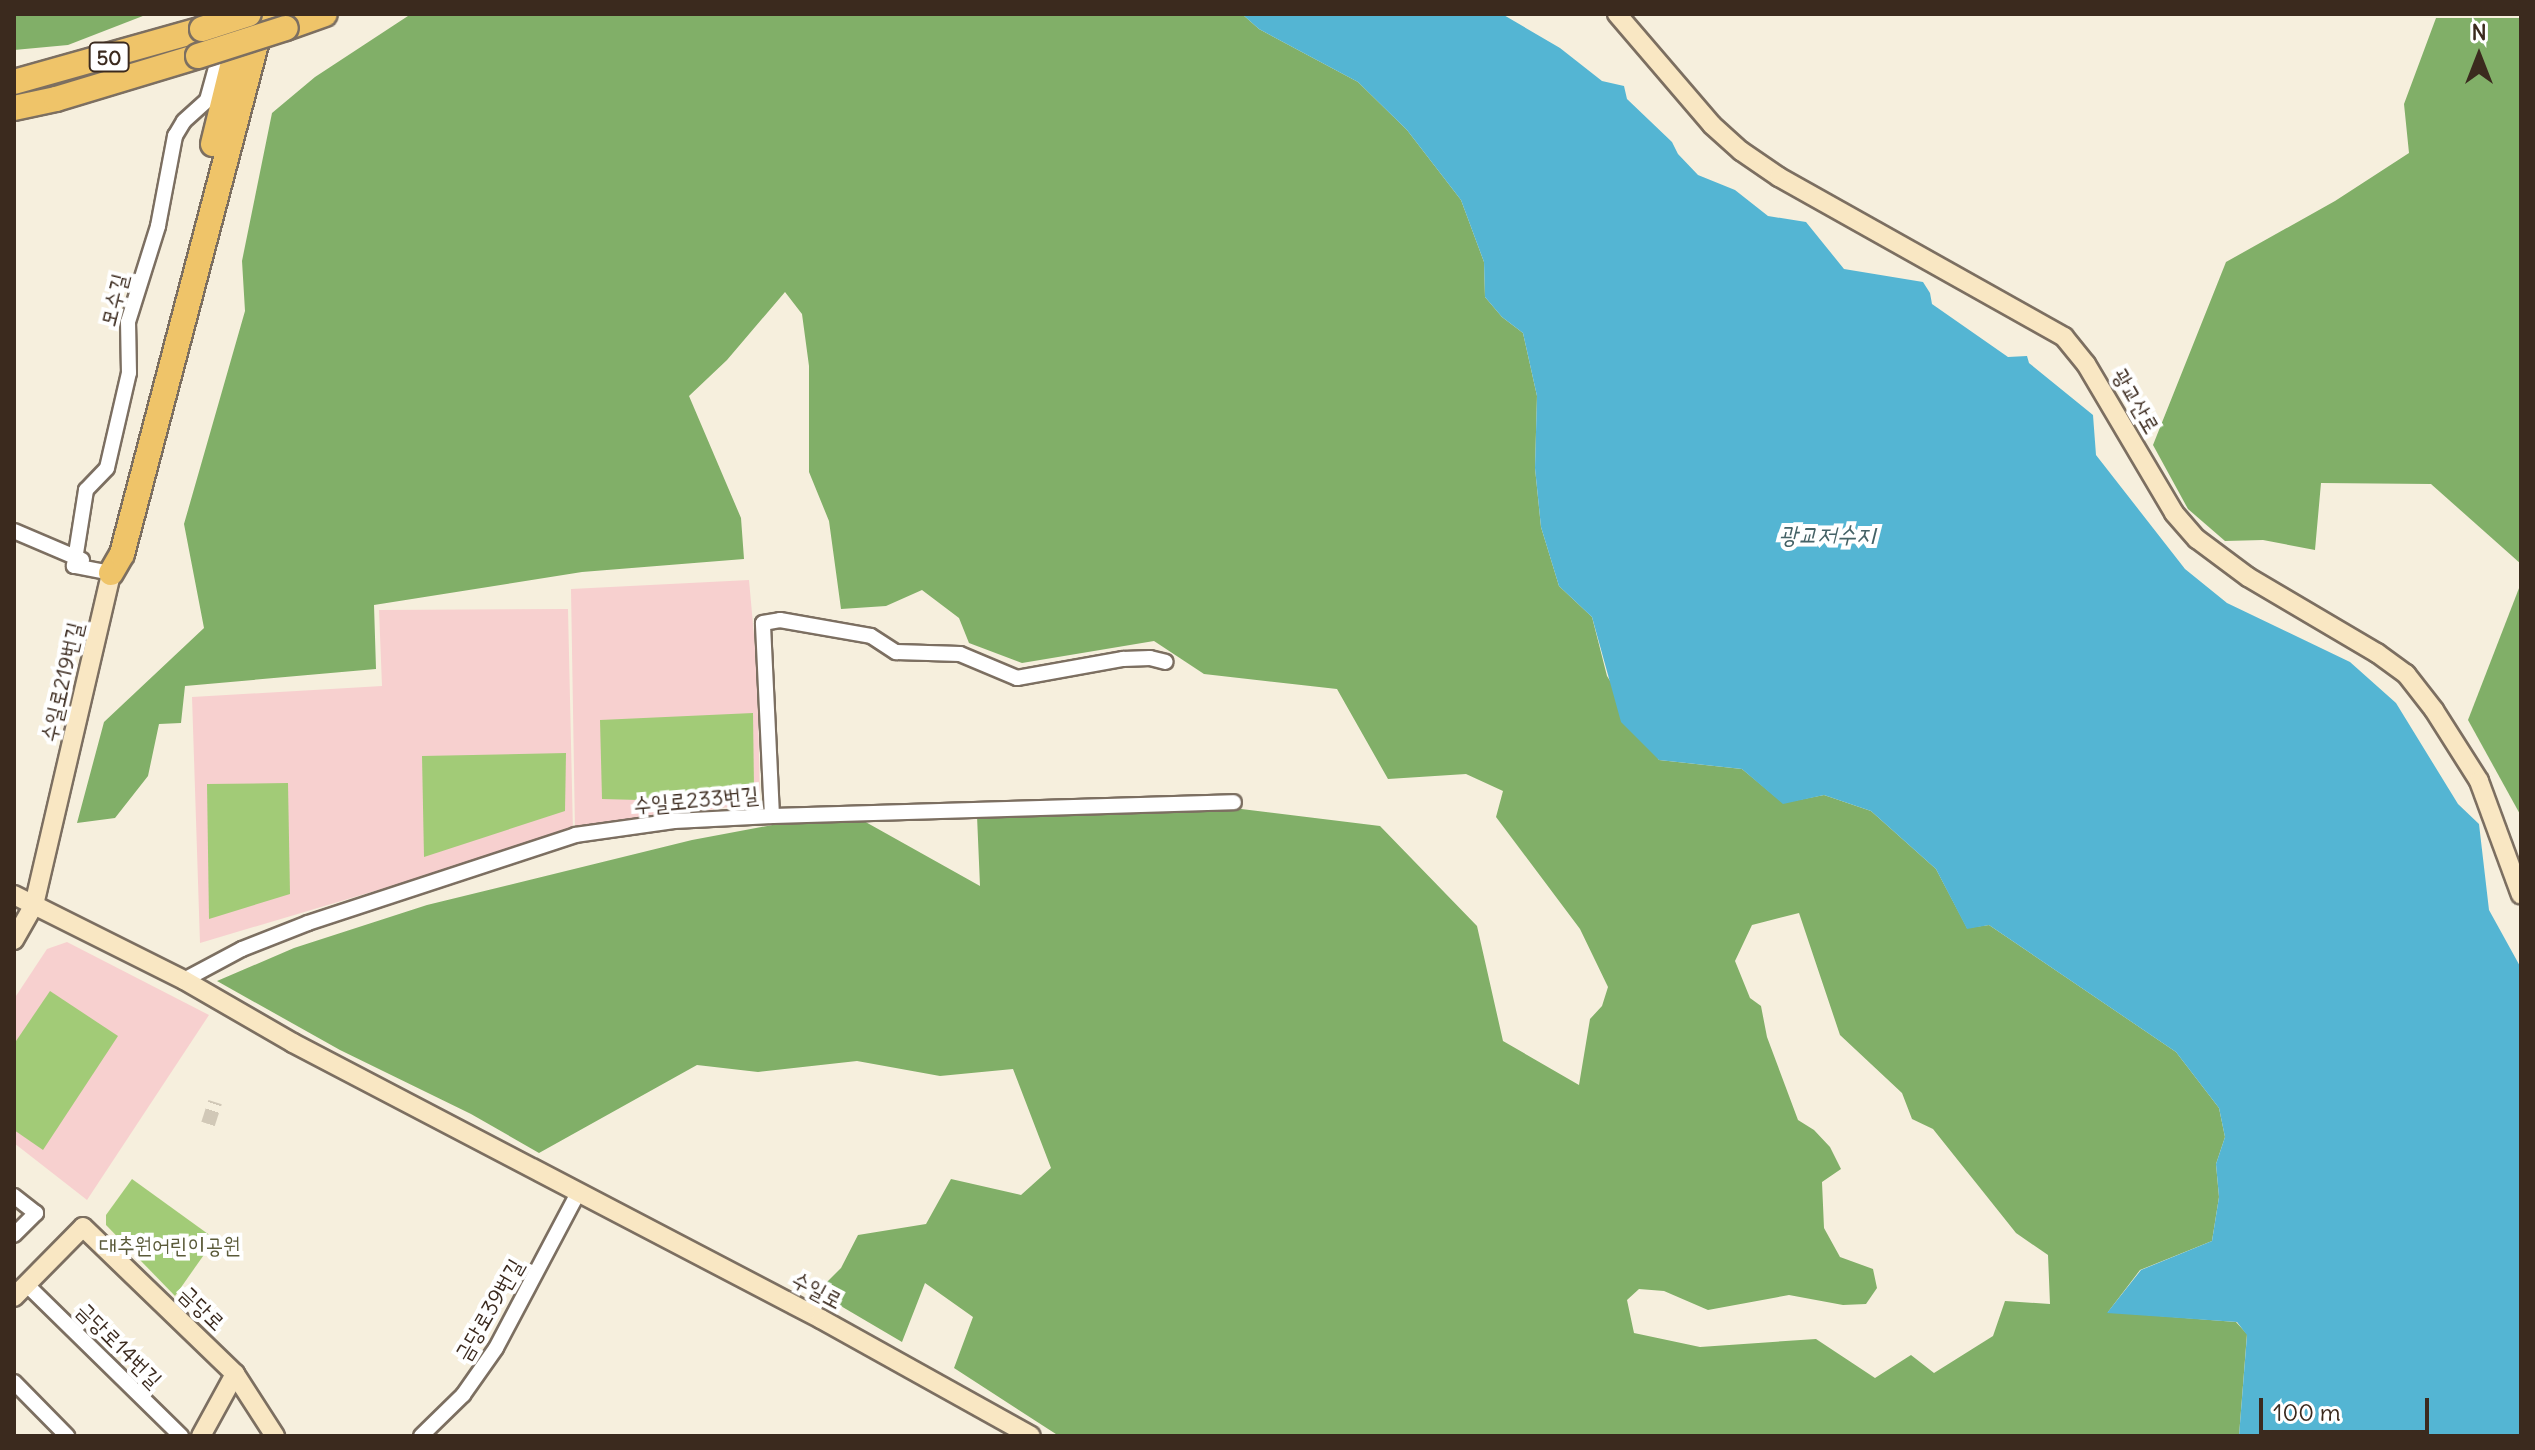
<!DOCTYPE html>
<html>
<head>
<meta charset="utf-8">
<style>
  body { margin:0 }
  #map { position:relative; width:2535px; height:1450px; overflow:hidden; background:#f6efdd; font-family:Delius,"Poor Story",sans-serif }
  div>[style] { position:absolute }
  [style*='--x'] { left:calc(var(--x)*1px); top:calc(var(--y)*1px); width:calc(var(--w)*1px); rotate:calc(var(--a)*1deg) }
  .built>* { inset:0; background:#f7d0cf }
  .green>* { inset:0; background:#a2cb77 }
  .forest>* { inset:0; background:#81af68 }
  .water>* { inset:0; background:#54b5d3 }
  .street-tunnel>* { height:14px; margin-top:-7px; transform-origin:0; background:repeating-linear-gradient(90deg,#d1c8b7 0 14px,transparent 0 21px) }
  .roads { filter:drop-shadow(2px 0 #7c6f61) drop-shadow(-2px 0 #7c6f61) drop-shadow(0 2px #7c6f61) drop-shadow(0 -2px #7c6f61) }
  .street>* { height:14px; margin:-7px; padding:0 7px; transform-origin:7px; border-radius:7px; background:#fff }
  .secondary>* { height:18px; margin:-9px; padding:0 9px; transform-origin:9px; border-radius:9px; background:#f9e7c3 }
  .highway>* { height:24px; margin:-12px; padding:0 12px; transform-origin:12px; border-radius:12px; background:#efc469 }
  .bridges { filter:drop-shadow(2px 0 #7c6f61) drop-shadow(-2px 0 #7c6f61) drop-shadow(0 2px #7c6f61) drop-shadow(0 -2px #7c6f61) }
  .highway-bridge>* { height:24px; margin:-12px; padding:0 12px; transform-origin:12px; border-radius:12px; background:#efc469 }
  span { translate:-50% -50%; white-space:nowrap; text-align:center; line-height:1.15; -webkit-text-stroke:8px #fff; paint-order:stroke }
  .shield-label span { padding:2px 6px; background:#fff; border:2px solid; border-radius:6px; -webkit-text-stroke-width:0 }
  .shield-label { font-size:20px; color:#3b2a1e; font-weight:700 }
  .street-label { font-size:22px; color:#3b2a1e }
  .park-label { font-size:22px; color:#5a5a39 }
  .water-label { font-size:24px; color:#456266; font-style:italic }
  .frame { position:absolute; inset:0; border:16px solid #3b2a1e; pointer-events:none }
  .north { position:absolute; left:2439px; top:16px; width:80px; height:80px; -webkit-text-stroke:6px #fff; paint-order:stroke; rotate:0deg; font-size:22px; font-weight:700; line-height:32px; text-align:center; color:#3b2a1e }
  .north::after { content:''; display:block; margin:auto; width:28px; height:36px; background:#3b2a1e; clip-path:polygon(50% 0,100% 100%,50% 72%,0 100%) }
  .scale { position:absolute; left:2259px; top:1398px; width:170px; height:36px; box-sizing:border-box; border:4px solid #3b2a1e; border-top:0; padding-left:10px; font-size:24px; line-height:28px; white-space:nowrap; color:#3b2a1e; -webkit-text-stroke:6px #fff; paint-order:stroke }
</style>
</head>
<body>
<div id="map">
  <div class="built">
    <i style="clip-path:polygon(749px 580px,757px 669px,760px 802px,575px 831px,571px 589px)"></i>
    <i style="clip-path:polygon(568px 609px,573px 832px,200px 943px,192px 697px,382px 686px,379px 610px)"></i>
    <i style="clip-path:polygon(67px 942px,209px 1015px,87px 1200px,14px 1143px,14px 999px,47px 949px)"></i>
  </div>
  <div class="green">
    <i style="clip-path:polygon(753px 713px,754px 788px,676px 801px,602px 799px,600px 720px)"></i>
    <i style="clip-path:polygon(566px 753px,565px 811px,424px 857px,422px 756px)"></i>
    <i style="clip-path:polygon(288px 783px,290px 894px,209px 919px,207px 784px)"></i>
    <i style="clip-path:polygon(50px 991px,118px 1036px,43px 1150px,14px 1130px,14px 1044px)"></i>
    <i style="clip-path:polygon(132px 1179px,215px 1239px,175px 1296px,106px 1225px,106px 1215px)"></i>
  </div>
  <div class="forest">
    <i style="clip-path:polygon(14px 14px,148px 14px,68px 45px,14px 50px)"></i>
    <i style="clip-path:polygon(evenodd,411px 14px,1242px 14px,1259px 29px,1358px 82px,1407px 130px,1461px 200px,1484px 262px,1485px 297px,1502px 317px,1523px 333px,1537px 396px,1535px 468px,1541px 527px,1559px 586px,1592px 617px,1607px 676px,1659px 760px,1742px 769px,1783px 803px,1824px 795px,1871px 811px,1936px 869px,1967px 928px,1989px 925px,2176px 1052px,2219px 1108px,2225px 1137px,2216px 1164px,2219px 1197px,2212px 1241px,2140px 1270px,2108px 1312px,2236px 1322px,2247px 1334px,2239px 1436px,1059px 1436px,954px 1368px,973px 1317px,925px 1283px,902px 1342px,817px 1292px,841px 1268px,858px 1235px,926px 1224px,951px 1179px,1021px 1195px,1051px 1168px,1013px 1069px,940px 1076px,857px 1061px,758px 1072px,697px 1065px,539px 1153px,471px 1114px,340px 1050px,217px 981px,294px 948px,427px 905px,692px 840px,788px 822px,862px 820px,980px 886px,977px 816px,1225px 807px,1380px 826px,1477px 926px,1503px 1041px,1579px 1085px,1590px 1019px,1602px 1006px,1608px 987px,1580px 929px,1496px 817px,1503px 791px,1466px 774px,1388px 779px,1337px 689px,1204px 674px,1154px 641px,1022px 663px,969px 643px,959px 618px,922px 590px,886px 606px,841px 609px,829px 521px,809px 472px,809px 366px,802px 314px,785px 292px,727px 360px,689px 396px,741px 518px,744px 559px,582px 572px,374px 605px,376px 669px,185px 686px,181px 723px,159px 724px,148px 776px,115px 818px,77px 823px,104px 722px,204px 628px,184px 524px,245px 311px,242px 261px,272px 113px,315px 77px,411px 14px,1799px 913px,1840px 1035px,1902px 1093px,1912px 1119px,1933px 1129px,2016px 1233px,2048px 1255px,2050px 1304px,2005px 1301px,1993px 1336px,1934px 1373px,1911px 1355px,1875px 1378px,1816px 1339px,1700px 1347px,1634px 1333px,1627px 1300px,1639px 1289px,1664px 1291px,1708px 1310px,1789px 1295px,1843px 1305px,1866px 1304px,1877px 1288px,1873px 1269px,1840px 1257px,1824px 1228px,1822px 1182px,1841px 1169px,1830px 1147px,1814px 1130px,1798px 1120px,1767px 1037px,1761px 1006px,1750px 998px,1735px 961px,1752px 925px,1799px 913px)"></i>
    <i style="clip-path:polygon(2436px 18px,2521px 18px,2521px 564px,2431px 484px,2321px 483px,2315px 550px,2263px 540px,2225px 541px,2188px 509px,2153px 445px,2226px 262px,2335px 201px,2409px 153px,2404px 104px)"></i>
    <i style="clip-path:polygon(2521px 583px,2521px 816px,2468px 720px)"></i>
  </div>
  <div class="water">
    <i style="clip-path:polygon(1242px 14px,1502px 14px,1560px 48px,1602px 81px,1624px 86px,1627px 99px,1672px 142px,1678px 154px,1698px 175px,1735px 190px,1768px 216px,1806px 222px,1844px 269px,1923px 282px,1930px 293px,1932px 304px,2008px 357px,2027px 356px,2029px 363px,2093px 415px,2096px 455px,2185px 569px,2227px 603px,2350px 662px,2396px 703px,2458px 804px,2479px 824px,2489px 910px,2521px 968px,2521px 1436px,2239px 1436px,2247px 1335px,2237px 1322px,2107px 1313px,2141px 1270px,2212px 1241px,2219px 1197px,2216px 1164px,2225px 1137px,2219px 1108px,2176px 1052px,1989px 925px,1967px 929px,1936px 869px,1871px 811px,1824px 795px,1783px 804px,1742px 769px,1659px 760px,1621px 722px,1592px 617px,1559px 586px,1541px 527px,1535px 468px,1537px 396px,1523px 333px,1502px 317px,1485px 297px,1484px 262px,1461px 200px,1407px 130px,1358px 82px,1259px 29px)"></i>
  </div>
  <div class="street-tunnel">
    <i style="--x:208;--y:1124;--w:23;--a:-72"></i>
  </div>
  <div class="roads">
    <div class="street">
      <i style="--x:14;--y:531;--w:74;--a:23.1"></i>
      <i style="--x:111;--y:573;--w:38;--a:-169"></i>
      <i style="--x:74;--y:566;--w:77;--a:-81"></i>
      <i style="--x:86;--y:490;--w:30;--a:-46"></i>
      <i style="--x:107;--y:468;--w:98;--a:-77"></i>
      <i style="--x:129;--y:373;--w:51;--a:-91.1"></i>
      <i style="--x:128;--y:322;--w:101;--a:-72.6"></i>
      <i style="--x:158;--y:226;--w:92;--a:-79.3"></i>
      <i style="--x:175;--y:136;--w:17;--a:-59"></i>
      <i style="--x:184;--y:121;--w:31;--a:-42"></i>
      <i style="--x:207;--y:100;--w:56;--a:-74.5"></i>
      <i style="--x:772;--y:816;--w:462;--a:-1.7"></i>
      <i style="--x:184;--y:980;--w:66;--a:-28.1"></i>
      <i style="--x:242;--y:949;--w:71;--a:-21.5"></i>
      <i style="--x:308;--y:923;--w:281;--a:-18.2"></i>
      <i style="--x:575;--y:835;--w:100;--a:-8"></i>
      <i style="--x:674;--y:821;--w:98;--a:-2.9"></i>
      <i style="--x:772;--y:816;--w:193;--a:-92.7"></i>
      <i style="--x:763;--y:623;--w:17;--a:-10"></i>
      <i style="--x:780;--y:620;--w:92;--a:10"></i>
      <i style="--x:871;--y:636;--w:30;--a:33"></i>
      <i style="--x:896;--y:652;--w:64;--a:1.8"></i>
      <i style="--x:960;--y:654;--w:62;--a:22.8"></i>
      <i style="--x:1017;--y:678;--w:108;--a:-10.2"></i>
      <i style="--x:1123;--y:659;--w:27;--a:-2"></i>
      <i style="--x:1150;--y:658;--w:16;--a:14"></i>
      <i style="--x:14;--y:1196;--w:28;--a:38"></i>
      <i style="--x:36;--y:1213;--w:31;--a:135"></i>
      <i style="--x:27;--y:1285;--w:216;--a:44.4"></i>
      <i style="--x:14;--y:1382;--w:76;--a:45.5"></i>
      <i style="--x:421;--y:1436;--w:59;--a:-44.3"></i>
      <i style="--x:463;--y:1395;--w:57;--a:-54.9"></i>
      <i style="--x:496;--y:1348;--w:175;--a:-62.1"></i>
    </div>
    <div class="secondary">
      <i style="--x:1617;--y:14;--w:146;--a:49.4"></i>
      <i style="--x:1712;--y:125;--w:39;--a:42"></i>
      <i style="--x:1741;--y:151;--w:46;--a:34.4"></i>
      <i style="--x:1779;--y:177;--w:327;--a:29.3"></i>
      <i style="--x:2064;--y:337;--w:35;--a:51"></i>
      <i style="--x:2086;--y:364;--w:173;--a:59.4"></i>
      <i style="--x:2174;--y:513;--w:35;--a:49"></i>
      <i style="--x:2197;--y:539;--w:64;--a:36.7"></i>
      <i style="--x:2248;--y:577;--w:150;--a:30.5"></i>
      <i style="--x:2377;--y:653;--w:36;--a:36"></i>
      <i style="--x:2406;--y:674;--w:46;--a:52.1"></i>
      <i style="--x:2434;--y:710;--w:84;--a:57.6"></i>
      <i style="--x:2479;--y:781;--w:121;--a:69.8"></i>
      <i style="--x:14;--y:895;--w:190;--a:26.6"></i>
      <i style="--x:184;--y:980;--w:126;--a:30"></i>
      <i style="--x:293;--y:1043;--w:596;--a:27.6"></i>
      <i style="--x:821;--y:1319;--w:240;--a:29.1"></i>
      <i style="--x:14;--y:940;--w:40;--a:-60.3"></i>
      <i style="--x:34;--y:905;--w:341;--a:-76.9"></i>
      <i style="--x:14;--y:1297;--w:98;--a:-45.4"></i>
      <i style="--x:83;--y:1227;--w:211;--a:44"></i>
      <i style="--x:235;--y:1374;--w:74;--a:57.2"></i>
      <i style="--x:201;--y:1436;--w:71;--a:-61.3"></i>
    </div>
    <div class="highway">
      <i style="--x:286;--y:28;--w:41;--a:-19.7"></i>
      <i style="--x:14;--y:82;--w:195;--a:-15.7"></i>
      <i style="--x:14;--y:108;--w:43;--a:-12.1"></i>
      <i style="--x:56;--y:99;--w:148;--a:-16.8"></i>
      <i style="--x:213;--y:144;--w:134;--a:-76.2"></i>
      <i style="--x:111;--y:573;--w:22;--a:-60"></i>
      <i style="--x:122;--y:554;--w:558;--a:-75.27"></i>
    </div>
  </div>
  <div class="bridges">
    <div class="highway-bridge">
      <i style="--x:202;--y:29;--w:49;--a:-17.7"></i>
      <i style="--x:198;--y:56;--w:92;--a:-17.7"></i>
    </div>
  </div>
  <div class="shield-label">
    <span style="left:109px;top:57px">50</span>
  </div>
  <div class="street-label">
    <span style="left:114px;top:300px;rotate:-76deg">모수길</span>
    <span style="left:2136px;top:401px;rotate:60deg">광교산로</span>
    <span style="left:62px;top:682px;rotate:-77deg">수일로219번길</span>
    <span style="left:696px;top:800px;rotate:-5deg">수일로233번길</span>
    <span style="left:817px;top:1290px;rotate:28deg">수일로</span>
    <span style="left:202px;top:1308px;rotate:44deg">금당로</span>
    <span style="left:489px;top:1310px;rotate:-60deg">금당로39번길</span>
    <span style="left:119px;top:1345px;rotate:45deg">금당로14번길</span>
  </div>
  <div class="park-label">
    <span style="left:170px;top:1246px">대추원어린이공원</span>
  </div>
  <div class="water-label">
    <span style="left:1827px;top:535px">광교저수지</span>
  </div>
  <div class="frame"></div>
  <div class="north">N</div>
  <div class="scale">100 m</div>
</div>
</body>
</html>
